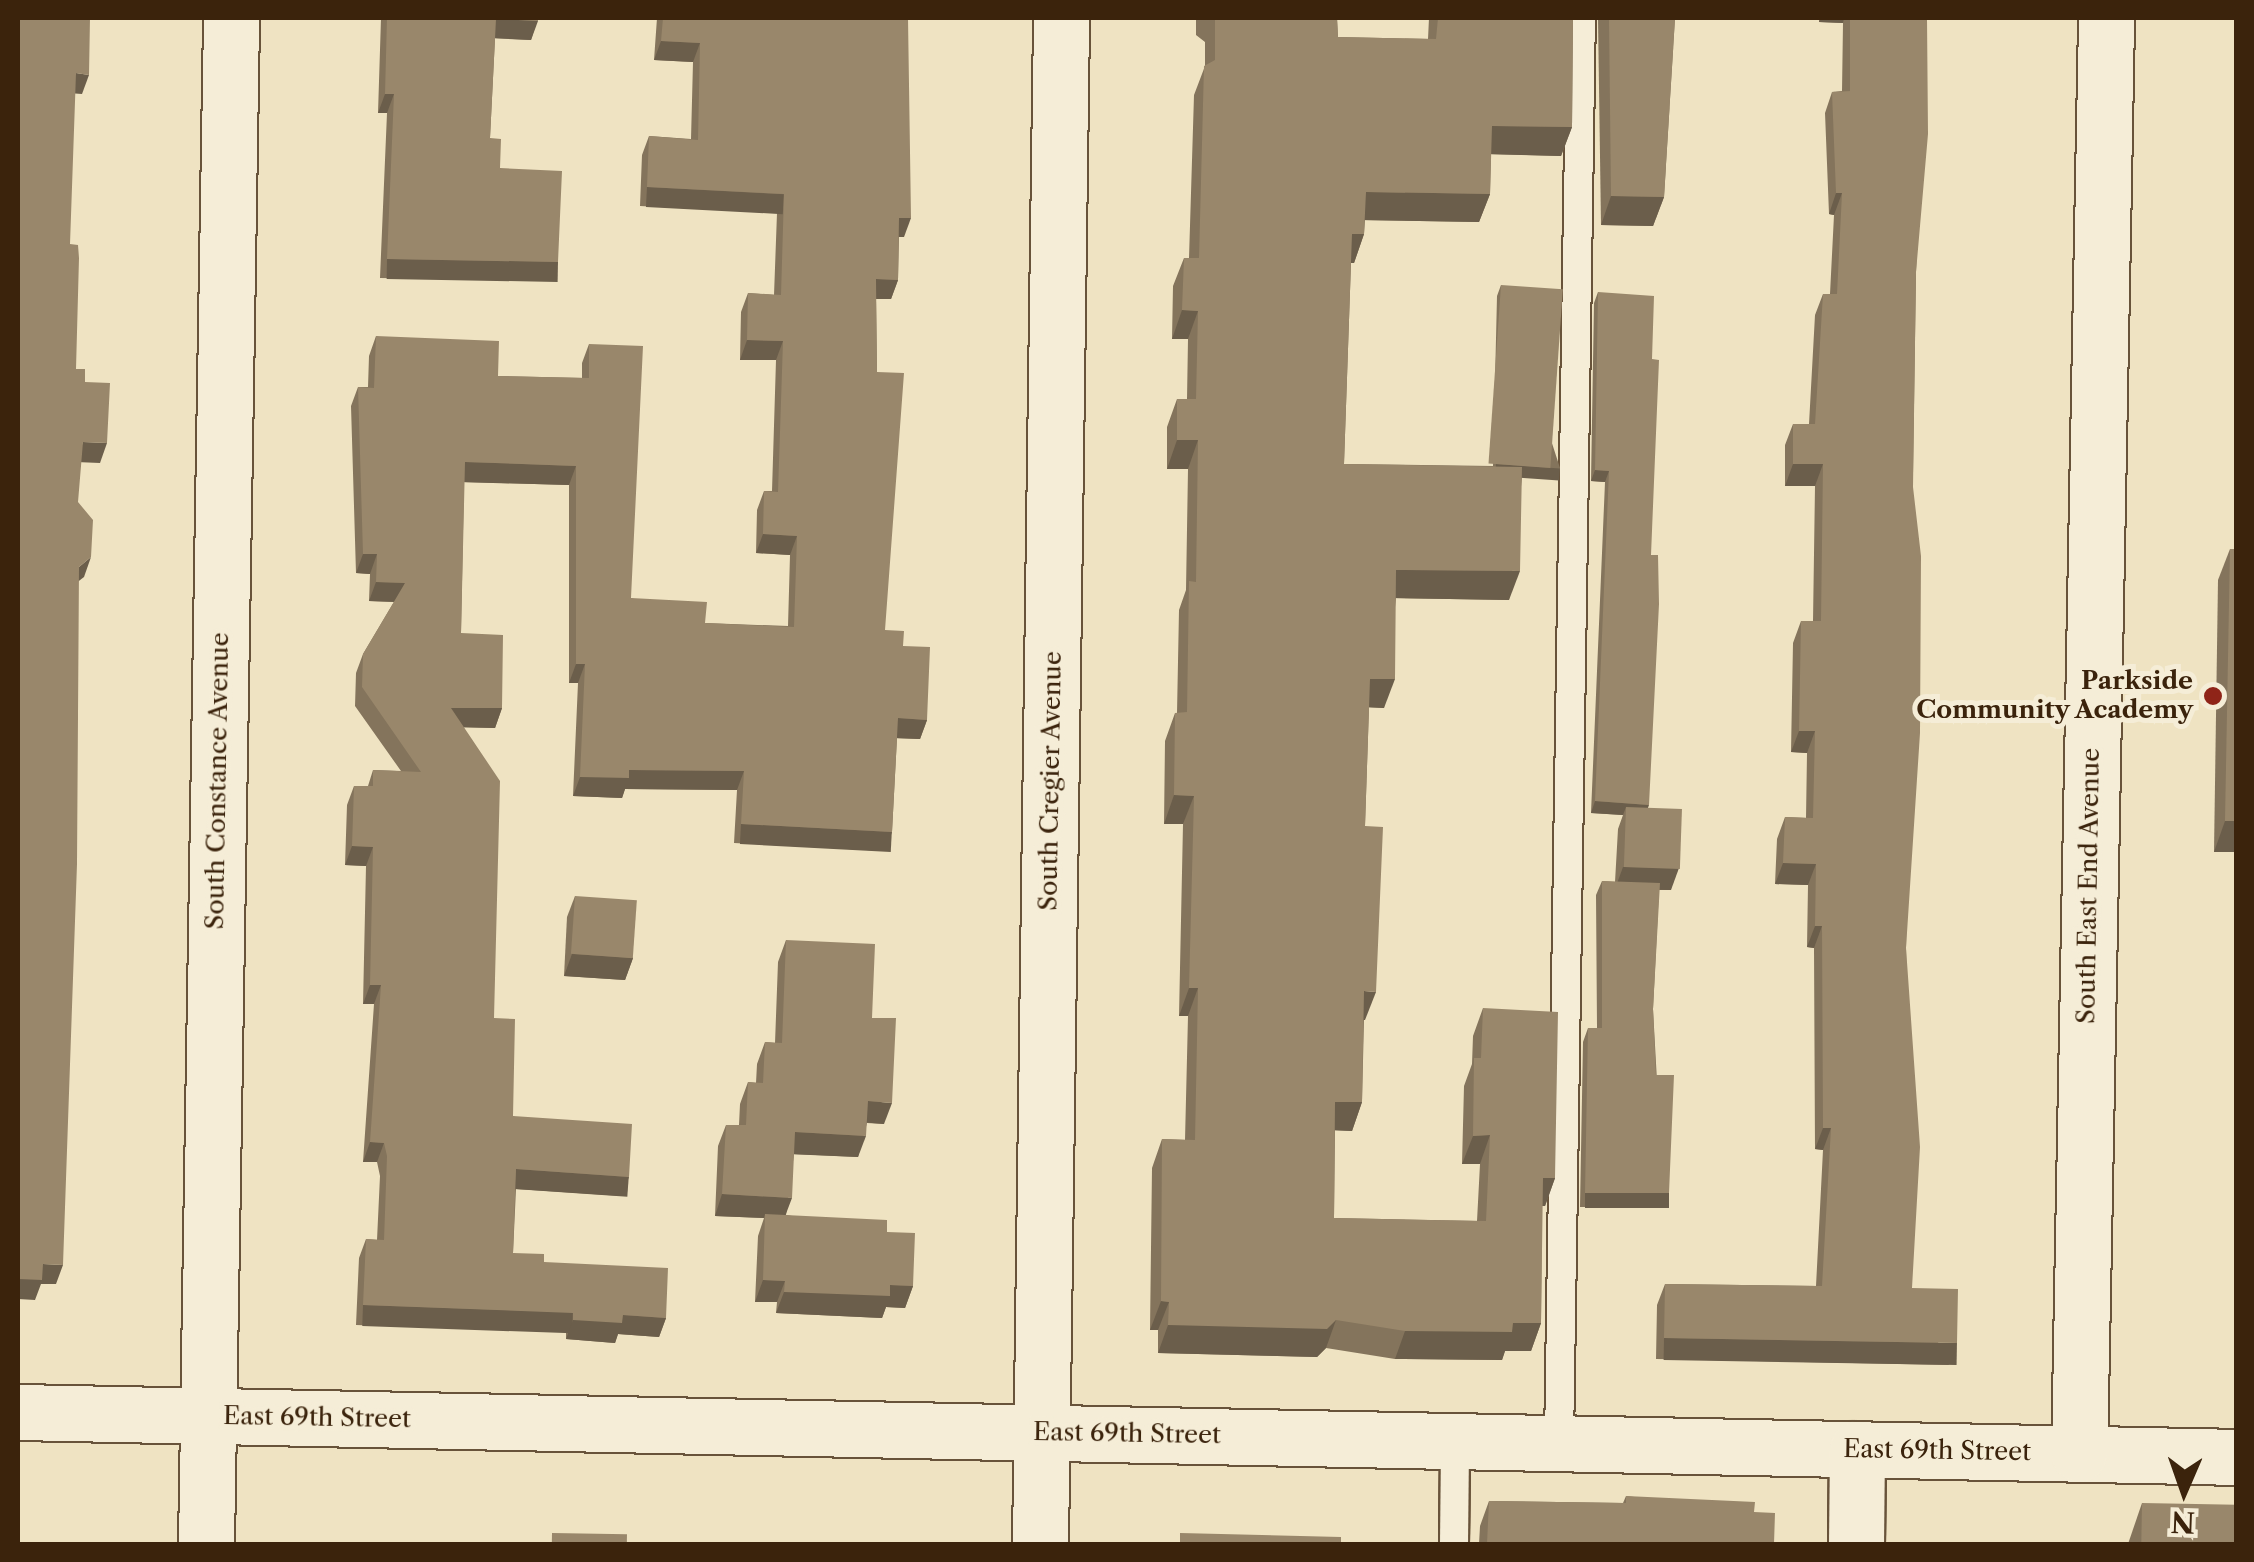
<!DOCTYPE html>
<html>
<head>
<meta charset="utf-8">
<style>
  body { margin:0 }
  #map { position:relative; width:2254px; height:1562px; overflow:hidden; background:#efe3c2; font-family:"Libre Caslon Text",serif }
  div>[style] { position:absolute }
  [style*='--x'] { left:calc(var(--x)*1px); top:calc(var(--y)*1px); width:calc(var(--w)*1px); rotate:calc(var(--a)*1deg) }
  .roads { filter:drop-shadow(2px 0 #68533a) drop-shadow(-2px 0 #68533a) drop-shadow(0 2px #68533a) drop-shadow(0 -2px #68533a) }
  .service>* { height:28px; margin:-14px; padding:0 14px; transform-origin:14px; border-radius:14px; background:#f5edd7 }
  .minor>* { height:55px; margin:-27.5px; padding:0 27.5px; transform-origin:27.5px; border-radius:27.5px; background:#f5edd7 }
  .wall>* { inset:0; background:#84745c }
  .shaded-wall>* { inset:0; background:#6b5e4b; transform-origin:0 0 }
  .building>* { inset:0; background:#99876b; transform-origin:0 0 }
  .dots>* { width:28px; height:28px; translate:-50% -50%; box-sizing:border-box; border:5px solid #f5edd7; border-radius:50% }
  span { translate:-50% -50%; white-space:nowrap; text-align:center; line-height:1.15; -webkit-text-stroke:10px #f5edd7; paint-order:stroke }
  .poi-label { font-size:25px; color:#3b230c; font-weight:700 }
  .right { translate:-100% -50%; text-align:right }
  .street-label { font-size:25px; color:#3b230c }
  .frame { position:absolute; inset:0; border:20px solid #3b230c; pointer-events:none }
  .north { position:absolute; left:2134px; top:1442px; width:100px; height:100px; -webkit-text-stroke:8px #f5edd7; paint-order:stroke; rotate:182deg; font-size:28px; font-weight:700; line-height:40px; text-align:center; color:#3b230c }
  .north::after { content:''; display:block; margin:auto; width:35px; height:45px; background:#3b230c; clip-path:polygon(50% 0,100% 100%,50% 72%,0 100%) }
</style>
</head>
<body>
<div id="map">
  <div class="roads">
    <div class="service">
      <i style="--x:1559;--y:1443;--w:1425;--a:-89.12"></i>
      <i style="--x:1454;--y:1544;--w:103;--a:-89.4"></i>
    </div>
    <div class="minor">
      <i style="--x:18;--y:1412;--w:2218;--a:1.16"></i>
      <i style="--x:2079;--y:1454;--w:1436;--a:-88.92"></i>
      <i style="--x:206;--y:1544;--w:1526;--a:-89.06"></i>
      <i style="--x:1040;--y:1544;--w:1526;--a:-89.21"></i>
      <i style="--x:1856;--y:1544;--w:95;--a:-89.4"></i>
    </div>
  </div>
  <div class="wall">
    <i style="clip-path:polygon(381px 18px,538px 18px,531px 40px,495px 38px,490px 138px,500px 168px,558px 262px,551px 281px,380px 278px,387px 113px,378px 113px)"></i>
    <i style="clip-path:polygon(657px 18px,908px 18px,904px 237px,899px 237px,898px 280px,891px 299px,876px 299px,877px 372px,885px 630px,903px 646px,927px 720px,920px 739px,897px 738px,892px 832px,885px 851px,734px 843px,737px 790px,625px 789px,622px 798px,573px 796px,578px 683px,569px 683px,569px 485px,464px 482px,461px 633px,502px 708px,495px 728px,464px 727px,494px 1018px,513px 1116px,629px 1177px,622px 1196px,516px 1189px,513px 1253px,544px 1262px,666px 1318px,659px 1337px,618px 1334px,615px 1343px,566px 1339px,566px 1332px,356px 1325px,359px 1258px,366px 1239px,377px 1240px,380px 1176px,377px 1162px,363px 1162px,374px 1004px,363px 1004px,366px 866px,345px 865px,347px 805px,354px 786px,368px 786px,373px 770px,401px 771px,355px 706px,356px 673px,363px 654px,394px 602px,369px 601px,370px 574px,356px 573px,351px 406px,358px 387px,368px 387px,369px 356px,376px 336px,498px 376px,582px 378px,582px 363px,589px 344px,631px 598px,705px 623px,788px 626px,790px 555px,756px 553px,757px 510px,764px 491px,772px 491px,776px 360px,740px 360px,741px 312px,748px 293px,774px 295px,777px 213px,640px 206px,642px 155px,649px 136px,691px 139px,693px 62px,654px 60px)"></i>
    <i style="clip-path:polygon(1196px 18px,1337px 18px,1338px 37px,1428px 39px,1429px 18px,1573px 18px,1572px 127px,1561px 156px,1491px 154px,1490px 194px,1479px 222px,1365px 220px,1364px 234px,1354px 263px,1351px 263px,1344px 464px,1493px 466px,1497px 296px,1501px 285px,1560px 468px,1556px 479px,1522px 477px,1509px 600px,1396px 598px,1384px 708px,1369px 707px,1365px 826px,1365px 1020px,1364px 1020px,1362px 1102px,1352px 1131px,1335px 1130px,1334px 1218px,1477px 1221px,1480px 1164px,1462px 1164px,1464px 1086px,1472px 1064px,1473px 1036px,1483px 1008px,1555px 1178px,1545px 1206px,1542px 1206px,1541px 1323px,1531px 1351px,1505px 1351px,1502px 1360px,1395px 1359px,1326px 1348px,1317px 1357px,1158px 1353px,1158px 1330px,1150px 1330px,1152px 1168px,1162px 1139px,1185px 1140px,1188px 1016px,1179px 1016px,1183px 824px,1164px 824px,1165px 741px,1175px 713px,1177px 713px,1179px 610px,1186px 590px,1188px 469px,1167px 469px,1167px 427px,1177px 399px,1187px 399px,1188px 339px,1172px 339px,1173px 286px,1184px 258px,1189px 258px,1194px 95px,1205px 66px,1205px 42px,1196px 35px)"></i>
    <i style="clip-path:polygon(1598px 18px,1675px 18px,1664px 197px,1653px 226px,1601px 225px)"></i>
    <i style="clip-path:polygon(1819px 18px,1927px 18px,1916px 272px,1906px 948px,1912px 1288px,1949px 1365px,1656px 1359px,1657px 1305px,1665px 1284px,1816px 1286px,1823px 1150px,1815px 1149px,1814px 948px,1807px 947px,1808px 885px,1775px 884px,1777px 839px,1785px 817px,1806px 818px,1807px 753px,1791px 752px,1793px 643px,1801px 621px,1813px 621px,1815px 486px,1785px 486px,1785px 445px,1793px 424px,1809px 424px,1815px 315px,1823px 294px,1830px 294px,1834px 215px,1829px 214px,1825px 113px,1832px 92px,1842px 91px,1843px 23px,1819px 22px)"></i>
    <i style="clip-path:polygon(1598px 292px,1652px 359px,1648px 808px,1671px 890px,1659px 890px,1653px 1009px,1664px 1207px,1580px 1207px,1583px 1042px,1588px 1028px,1597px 1028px,1596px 895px,1602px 881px,1615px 882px,1618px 829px,1623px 815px,1591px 813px,1605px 482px,1591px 481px,1594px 303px)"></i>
    <i style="clip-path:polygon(2230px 549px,2236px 852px,2214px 852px,2218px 580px)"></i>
    <i style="clip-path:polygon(575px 896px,633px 958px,625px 980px,564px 976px,567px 917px)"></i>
    <i style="clip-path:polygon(786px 940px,872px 1018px,884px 1124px,867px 1123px,858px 1157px,794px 1154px,786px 1215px,887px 1232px,913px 1286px,905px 1308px,886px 1307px,882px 1318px,776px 1313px,777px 1302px,755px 1302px,758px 1236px,764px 1218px,715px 1216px,718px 1146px,726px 1125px,739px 1125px,740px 1104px,748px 1082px,756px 1083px,757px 1064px,765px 1042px,775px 1043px,778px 962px)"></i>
    <i style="clip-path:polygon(1626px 1496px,1754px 1512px,1774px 1544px,1479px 1544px,1480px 1526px,1489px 1501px,1623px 1503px)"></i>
    <i style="clip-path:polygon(2142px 1503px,2236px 1544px,2128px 1544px)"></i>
  </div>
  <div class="shaded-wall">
    <i style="clip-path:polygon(1821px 18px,1844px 18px,1843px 23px,1819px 22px)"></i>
    <i style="clip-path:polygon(496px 19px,538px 21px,531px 40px,489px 38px)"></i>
    <i style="clip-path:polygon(661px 41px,700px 43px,693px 62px,654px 60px)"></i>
    <i style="clip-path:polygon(76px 73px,89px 75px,82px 94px,68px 93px)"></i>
    <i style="clip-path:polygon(385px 94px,394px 94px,387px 113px,378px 113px)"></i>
    <i style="clip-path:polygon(1492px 126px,1572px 127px,1561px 156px,1482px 154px)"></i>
    <i style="left:647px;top:187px;width:137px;height:20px;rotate:3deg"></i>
    <i style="clip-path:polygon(1366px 192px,1490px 194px,1479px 222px,1356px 220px)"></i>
    <i style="clip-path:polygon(1836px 193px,1842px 193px,1834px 215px,1829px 214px)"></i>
    <i style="clip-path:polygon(1611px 196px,1664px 197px,1653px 226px,1601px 225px)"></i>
    <i style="clip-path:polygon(899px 218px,911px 218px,904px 237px,892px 237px)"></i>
    <i style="clip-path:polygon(1352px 234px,1364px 234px,1354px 263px,1342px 263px)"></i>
    <i style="left:387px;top:259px;width:171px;height:20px;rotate:1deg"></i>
    <i style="clip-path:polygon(876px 279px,898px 280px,891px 299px,869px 299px)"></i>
    <i style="clip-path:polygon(1182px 310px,1198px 311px,1188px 339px,1172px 339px)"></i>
    <i style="clip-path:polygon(747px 340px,783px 341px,776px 360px,740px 360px)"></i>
    <i style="clip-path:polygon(1177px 440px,1198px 440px,1188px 469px,1167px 469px)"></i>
    <i style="clip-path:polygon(83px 442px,107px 443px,100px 463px,76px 462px)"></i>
    <i style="clip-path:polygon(465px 462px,576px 466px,569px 485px,458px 482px)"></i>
    <i style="left:1496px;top:464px;width:64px;height:12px;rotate:4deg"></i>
    <i style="clip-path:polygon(1793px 464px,1823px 464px,1815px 486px,1785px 486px)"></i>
    <i style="clip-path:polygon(1595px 470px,1609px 471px,1605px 482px,1591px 481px)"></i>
    <i style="clip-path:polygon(763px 534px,797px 536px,790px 555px,756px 553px)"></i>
    <i style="clip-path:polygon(363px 554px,377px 554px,370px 574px,356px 573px)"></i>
    <i style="clip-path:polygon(91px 557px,84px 577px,71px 587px,79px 567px)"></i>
    <i style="clip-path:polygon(1396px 570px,1520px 571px,1509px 600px,1386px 598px)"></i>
    <i style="clip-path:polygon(376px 582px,405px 583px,398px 602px,369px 601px)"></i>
    <i style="clip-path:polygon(576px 664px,585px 664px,578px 683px,569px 683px)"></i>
    <i style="clip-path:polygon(1370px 679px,1395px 679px,1384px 708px,1359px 707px)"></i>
    <i style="clip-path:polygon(451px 708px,502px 708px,495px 728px,444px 727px)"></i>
    <i style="clip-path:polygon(898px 718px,927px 720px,920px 739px,891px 738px)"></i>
    <i style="clip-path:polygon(1799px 731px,1815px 731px,1807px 753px,1791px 752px)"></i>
    <i style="clip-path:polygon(629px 770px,744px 771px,737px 790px,625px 789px,622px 798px,573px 796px,580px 777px)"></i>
    <i style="clip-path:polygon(1174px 795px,1194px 796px,1183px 824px,1164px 824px)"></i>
    <i style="clip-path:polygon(1595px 801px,1649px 805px,1645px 816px,1626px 807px,1623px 815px,1591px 813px)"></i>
    <i style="clip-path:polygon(2225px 821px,2236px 821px,2236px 852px,2214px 852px)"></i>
    <i style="left:741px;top:824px;width:151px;height:20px;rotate:3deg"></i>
    <i style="clip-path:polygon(352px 846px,373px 847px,366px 866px,345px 865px)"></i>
    <i style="clip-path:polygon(1783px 863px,1816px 864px,1808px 885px,1775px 884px)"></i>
    <i style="clip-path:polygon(1623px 867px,1679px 868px,1671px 890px,1615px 889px)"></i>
    <i style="clip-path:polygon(1815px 926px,1822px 926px,1814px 948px,1807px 947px)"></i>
    <i style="clip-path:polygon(572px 954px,633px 958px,625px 980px,564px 976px)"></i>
    <i style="clip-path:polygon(370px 985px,381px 985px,374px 1004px,363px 1004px)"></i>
    <i style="clip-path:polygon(1189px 988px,1198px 988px,1188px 1016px,1179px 1016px)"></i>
    <i style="clip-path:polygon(1364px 991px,1376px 992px,1365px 1020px,1354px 1020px)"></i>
    <i style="clip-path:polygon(868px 1101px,892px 1103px,884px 1124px,860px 1122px)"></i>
    <i style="clip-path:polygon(1335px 1102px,1362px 1102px,1352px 1131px,1325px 1130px)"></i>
    <i style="clip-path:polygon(1823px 1128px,1831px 1128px,1823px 1150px,1815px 1149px)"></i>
    <i style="clip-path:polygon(795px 1132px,866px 1136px,858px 1157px,787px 1154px)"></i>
    <i style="clip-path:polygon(1490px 1135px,1480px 1164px,1462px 1164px,1473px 1136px)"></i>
    <i style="clip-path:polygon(370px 1142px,384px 1143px,377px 1162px,363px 1162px)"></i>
    <i style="left:516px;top:1169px;width:113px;height:20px;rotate:4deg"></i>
    <i style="clip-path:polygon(1543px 1178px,1555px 1178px,1545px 1206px,1532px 1206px)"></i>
    <i style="left:1585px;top:1193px;width:84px;height:15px"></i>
    <i style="clip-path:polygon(722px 1194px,792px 1198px,784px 1219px,765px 1214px,764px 1218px,715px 1216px)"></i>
    <i style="clip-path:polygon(43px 1264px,63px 1265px,56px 1284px,41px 1284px,35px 1300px,18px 1299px,18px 1279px)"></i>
    <i style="clip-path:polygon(763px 1280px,785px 1281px,777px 1302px,755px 1302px)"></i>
    <i style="clip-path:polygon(890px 1285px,913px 1286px,905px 1308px,886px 1307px,882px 1318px,776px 1313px,784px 1292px)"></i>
    <i style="clip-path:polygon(1161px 1301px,1169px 1302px,1158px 1330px,1150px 1330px)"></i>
    <i style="left:363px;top:1305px;width:210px;height:21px;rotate:2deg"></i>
    <i style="clip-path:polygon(623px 1315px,666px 1318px,659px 1337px,618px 1334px,615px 1343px,566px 1339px,573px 1320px)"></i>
    <i style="clip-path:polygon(1336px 1320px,1326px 1348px,1317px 1357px,1158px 1353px,1168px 1325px)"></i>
    <i style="clip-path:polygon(1513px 1323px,1541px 1323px,1531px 1351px,1505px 1351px,1502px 1360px,1395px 1359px,1405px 1331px)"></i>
    <i style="left:1664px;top:1338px;width:293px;height:22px;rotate:1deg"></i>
  </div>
  <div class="building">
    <i style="clip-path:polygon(18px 18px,90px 18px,89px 75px,76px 73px,70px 244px,78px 245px,79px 258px,76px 369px,85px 369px,85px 382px,110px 383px,107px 443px,83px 442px,78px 502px,93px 520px,91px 557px,79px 567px,77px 864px,63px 1265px,43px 1264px,42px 1280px,18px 1279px)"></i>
    <i style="clip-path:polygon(387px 18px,538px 18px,538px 21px,496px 19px,490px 138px,501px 139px,500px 168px,562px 171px,558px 262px,387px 259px,394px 94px,385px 94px)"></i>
    <i style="clip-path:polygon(663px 18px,908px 18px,911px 218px,899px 218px,898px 280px,876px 279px,877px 372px,904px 373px,885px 630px,904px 631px,903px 646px,930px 647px,927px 720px,898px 718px,892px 832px,741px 824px,744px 771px,629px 770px,629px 778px,580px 777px,585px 664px,576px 664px,576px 466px,465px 462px,461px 633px,503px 635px,502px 708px,451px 708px,500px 781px,494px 1018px,515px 1019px,513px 1116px,632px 1124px,629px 1177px,516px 1169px,513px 1253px,544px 1254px,544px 1262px,668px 1268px,666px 1318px,623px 1315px,622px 1323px,573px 1320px,573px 1313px,363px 1305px,366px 1239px,384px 1240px,387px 1156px,384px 1143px,370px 1142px,381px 985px,370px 985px,373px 847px,352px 846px,354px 786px,373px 786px,373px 770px,421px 772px,362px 687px,363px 654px,405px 583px,376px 582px,377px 554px,363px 554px,358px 387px,374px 388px,376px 336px,499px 341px,498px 376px,589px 378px,589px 344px,643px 346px,631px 598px,707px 602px,705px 623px,794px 627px,797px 536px,763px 534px,764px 491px,778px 492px,783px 341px,747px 340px,748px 293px,781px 295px,784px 194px,647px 187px,649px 136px,698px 140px,700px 43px,661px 41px)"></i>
    <i style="clip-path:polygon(1215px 18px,1337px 18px,1338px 37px,1436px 39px,1438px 18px,1573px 18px,1572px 127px,1492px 126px,1490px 194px,1366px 192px,1364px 234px,1352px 234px,1344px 464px,1522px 467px,1520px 571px,1396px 570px,1395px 679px,1370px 679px,1365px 826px,1383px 827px,1376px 992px,1364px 991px,1362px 1102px,1335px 1102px,1334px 1218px,1486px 1221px,1490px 1135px,1473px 1136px,1474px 1058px,1481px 1058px,1483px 1008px,1558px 1012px,1555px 1178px,1543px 1178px,1541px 1323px,1513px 1323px,1512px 1332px,1405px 1331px,1336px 1320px,1327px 1329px,1168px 1325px,1169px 1302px,1161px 1301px,1162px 1139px,1195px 1140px,1198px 988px,1189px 988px,1194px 796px,1174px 795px,1175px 713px,1187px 712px,1189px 581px,1196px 582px,1198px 440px,1177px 440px,1177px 399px,1196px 399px,1198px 311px,1182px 310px,1184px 258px,1199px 258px,1204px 66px,1215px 60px)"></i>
    <i style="clip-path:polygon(1609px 18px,1675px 18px,1664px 197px,1611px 196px)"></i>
    <i style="clip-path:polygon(1850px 18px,1927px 18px,1928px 134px,1916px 272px,1913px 487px,1921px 556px,1920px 733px,1906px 948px,1920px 1147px,1912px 1288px,1958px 1289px,1957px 1343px,1664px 1338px,1665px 1284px,1822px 1286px,1831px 1128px,1823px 1128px,1822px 926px,1815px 926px,1816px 864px,1783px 863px,1785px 817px,1813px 818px,1815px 731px,1799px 731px,1801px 621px,1821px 621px,1823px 464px,1793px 464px,1793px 424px,1815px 424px,1823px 294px,1837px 294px,1842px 193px,1836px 193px,1832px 92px,1850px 91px)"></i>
    <i style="left:1501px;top:285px;width:62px;height:179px;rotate:4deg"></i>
    <i style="clip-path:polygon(1598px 292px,1654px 296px,1652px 359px,1659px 360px,1651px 555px,1658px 555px,1659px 604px,1649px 805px,1595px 801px,1609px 471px,1595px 470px)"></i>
    <i style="clip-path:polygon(2230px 549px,2236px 549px,2236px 821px,2225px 821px)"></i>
    <i style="left:1626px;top:807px;width:56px;height:60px;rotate:2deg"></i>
    <i style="clip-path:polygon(1602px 881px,1660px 883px,1653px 1009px,1656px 1075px,1674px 1075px,1669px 1193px,1585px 1193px,1588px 1028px,1602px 1028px)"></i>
    <i style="left:575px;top:896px;width:62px;height:58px;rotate:4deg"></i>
    <i style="clip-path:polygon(786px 940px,875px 944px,872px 1018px,896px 1018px,892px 1103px,868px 1101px,866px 1136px,795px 1132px,792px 1198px,722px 1194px,726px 1125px,746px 1125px,748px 1082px,763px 1083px,765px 1042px,782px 1043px)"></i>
    <i style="clip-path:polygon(765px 1214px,887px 1220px,887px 1232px,915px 1233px,913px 1286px,890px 1285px,890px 1296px,784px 1292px,785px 1281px,763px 1280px)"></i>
    <i style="clip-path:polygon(1626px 1496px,1755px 1502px,1754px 1512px,1775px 1513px,1774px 1544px,1487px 1544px,1489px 1501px,1626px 1503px)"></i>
    <i style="left:2142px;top:1503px;width:94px;height:41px;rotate:1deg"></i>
    <i style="left:552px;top:1533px;width:75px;height:11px;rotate:1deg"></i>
    <i style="clip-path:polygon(1180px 1533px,1341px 1537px,1341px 1544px,1180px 1544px)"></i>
  </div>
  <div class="dots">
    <i style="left:2213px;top:696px;background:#8f2418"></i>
  </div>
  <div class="poi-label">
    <span class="right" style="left:2193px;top:696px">Parkside<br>Community Academy</span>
  </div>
  <div class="street-label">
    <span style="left:218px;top:781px;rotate:-89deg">South Constance Avenue</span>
    <span style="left:1051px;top:781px;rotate:-89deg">South Cregier Avenue</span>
    <span style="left:2089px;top:886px;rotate:-89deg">South East End Avenue</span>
    <span style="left:317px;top:1418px;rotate:1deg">East 69th Street</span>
    <span style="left:1127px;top:1434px;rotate:1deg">East 69th Street</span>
    <span style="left:1937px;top:1451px;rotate:1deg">East 69th Street</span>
  </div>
  <div class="frame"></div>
  <div class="north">N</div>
</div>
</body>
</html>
